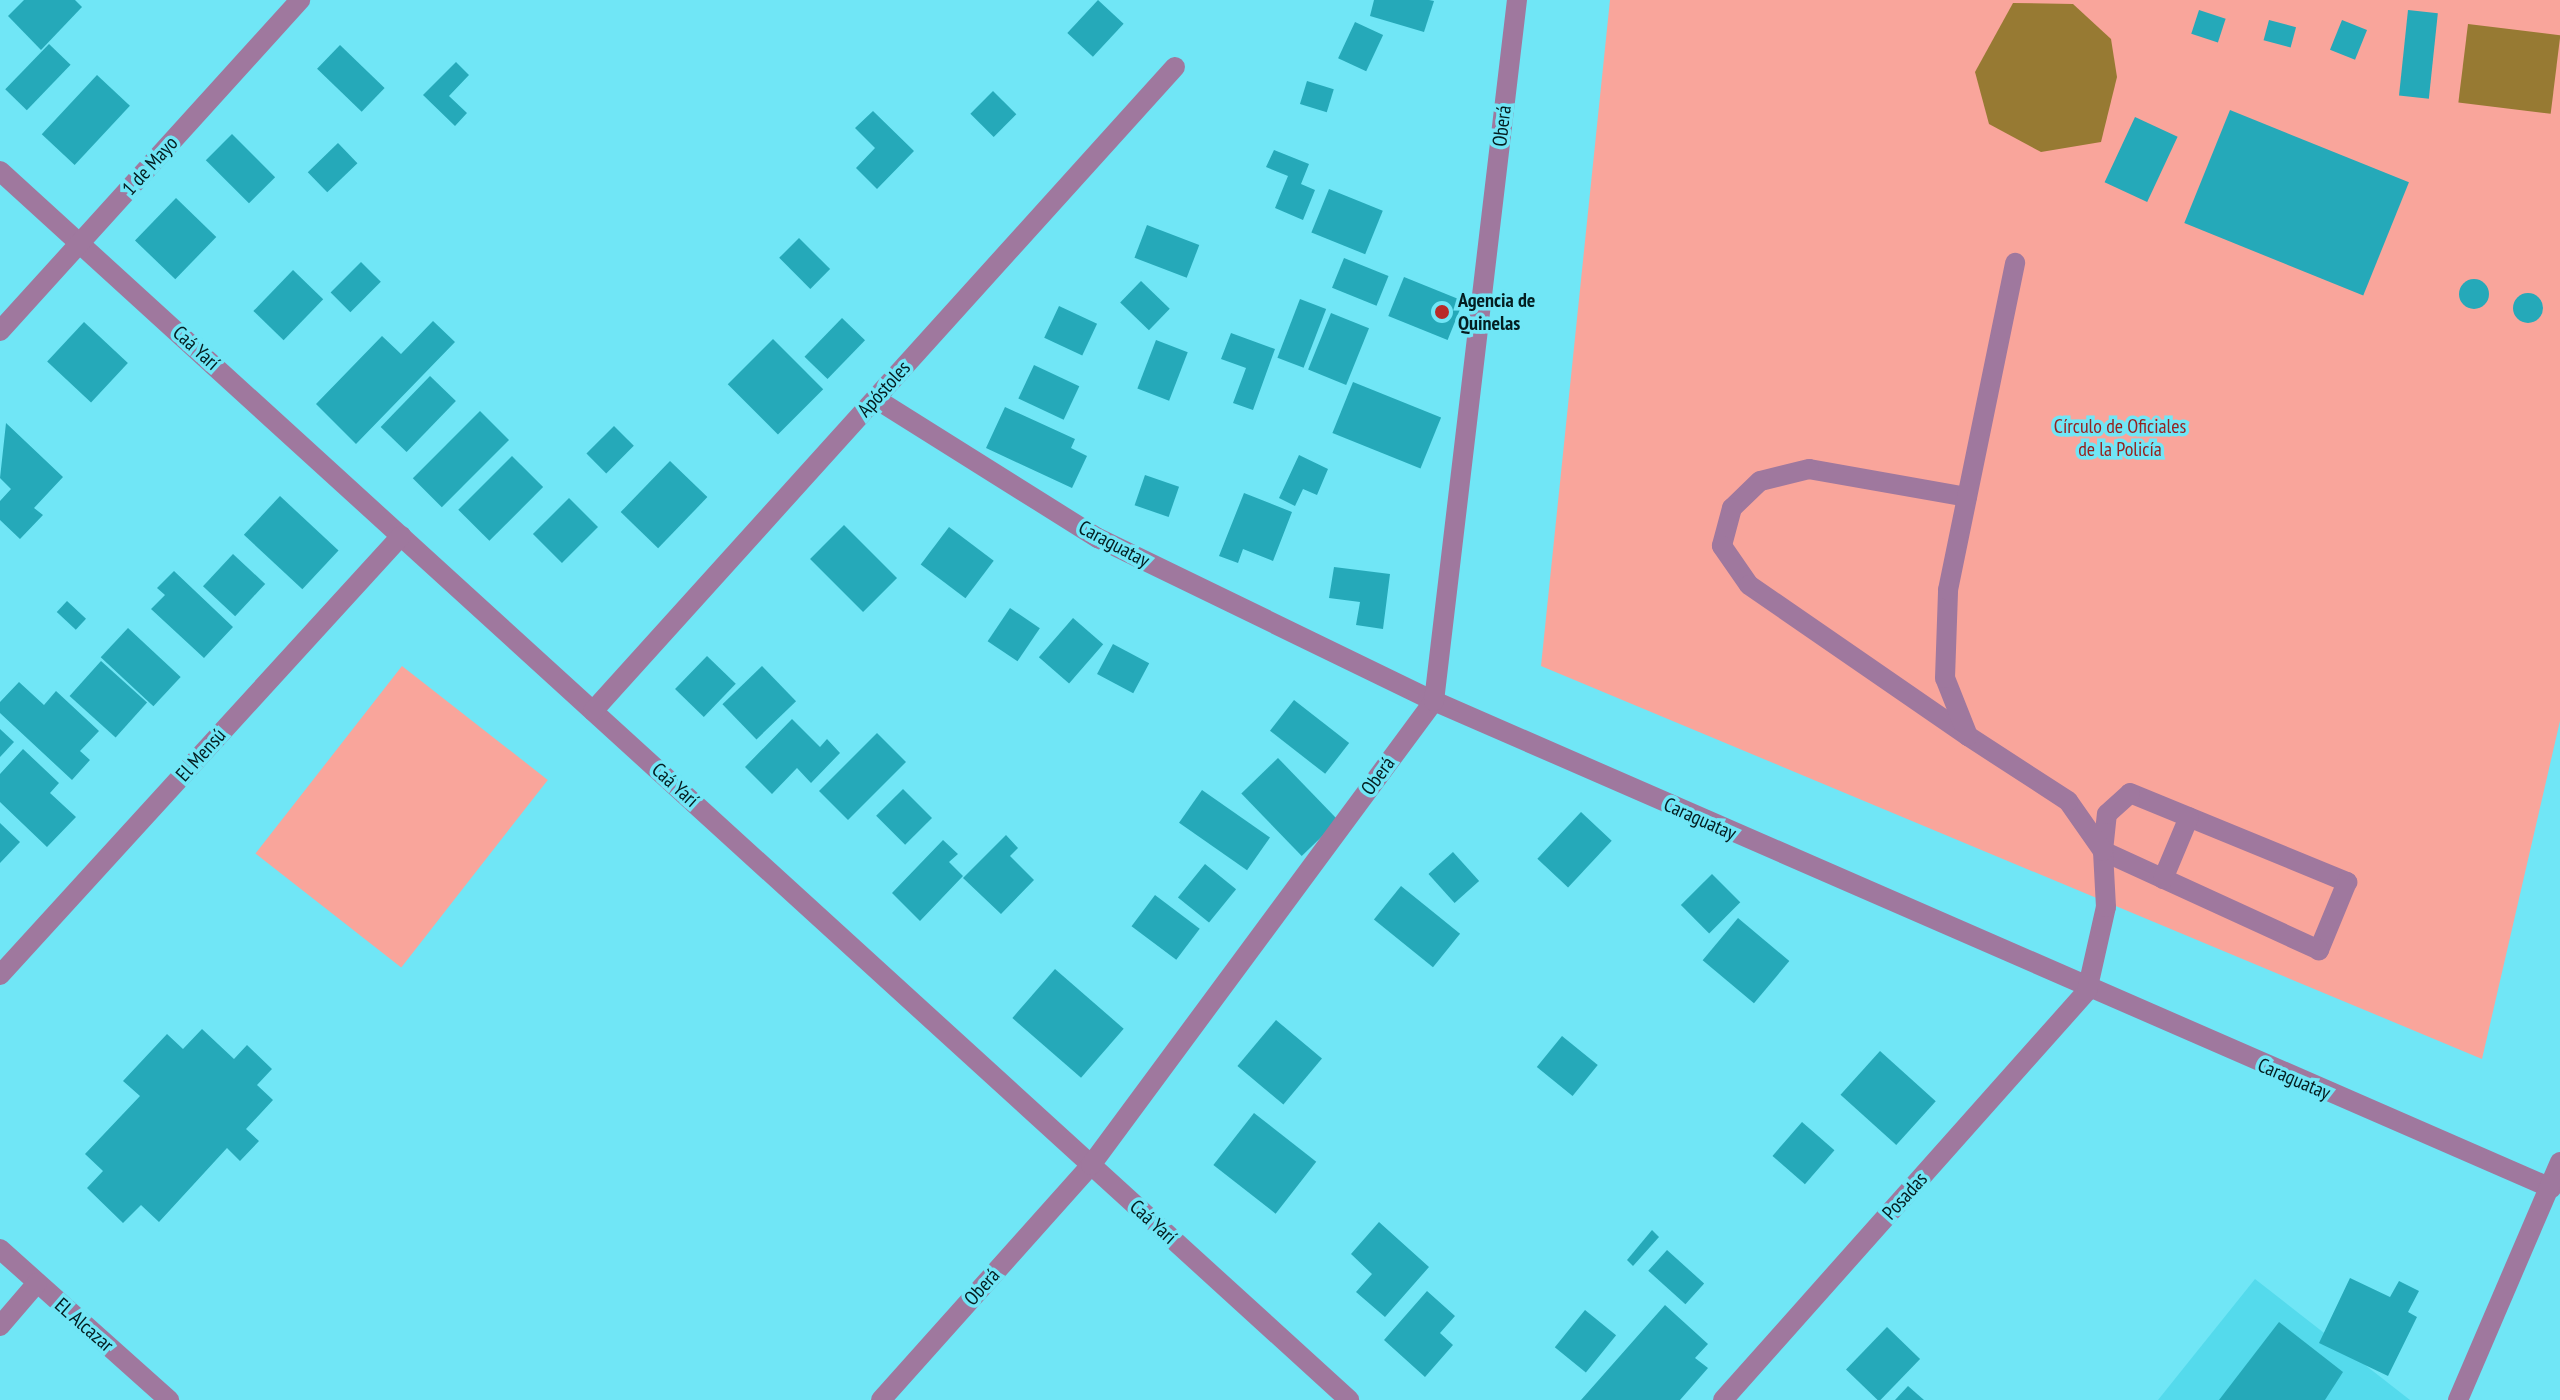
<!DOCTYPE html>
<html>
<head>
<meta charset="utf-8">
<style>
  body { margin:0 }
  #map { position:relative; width:2560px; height:1400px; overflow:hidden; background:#70e6f6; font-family:"PT Sans Narrow",sans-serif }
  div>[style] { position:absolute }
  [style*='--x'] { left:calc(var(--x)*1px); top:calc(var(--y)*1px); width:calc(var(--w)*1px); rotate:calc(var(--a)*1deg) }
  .built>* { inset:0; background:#54daec }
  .green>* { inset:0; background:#f9a59b; transform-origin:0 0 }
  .water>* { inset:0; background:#977a33; transform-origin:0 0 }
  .building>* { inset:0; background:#25a9b9; transform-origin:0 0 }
  .round { border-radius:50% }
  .minor>* { height:20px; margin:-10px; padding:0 10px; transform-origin:10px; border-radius:10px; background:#9f789e }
  .dots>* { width:22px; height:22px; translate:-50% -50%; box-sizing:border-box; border:4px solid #70e6f6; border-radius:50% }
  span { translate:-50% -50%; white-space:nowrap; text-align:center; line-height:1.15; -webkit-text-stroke:7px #70e6f6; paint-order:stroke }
  .street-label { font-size:20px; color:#041e21 }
  .poi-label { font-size:20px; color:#041e21; font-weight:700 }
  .left { translate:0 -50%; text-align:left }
  .park-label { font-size:20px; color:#962220 }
</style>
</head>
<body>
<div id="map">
  <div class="built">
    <i style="clip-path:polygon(2255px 1279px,2410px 1400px,2158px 1400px)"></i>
  </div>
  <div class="green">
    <i style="clip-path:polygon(1610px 0,2560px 0,2560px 721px,2482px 1059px,1541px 666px)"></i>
    <i style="left:402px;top:666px;width:185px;height:238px;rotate:38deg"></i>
  </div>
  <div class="water">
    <i style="clip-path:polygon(2013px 3px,2073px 4px,2111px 39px,2117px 77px,2101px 142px,2041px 152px,1989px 124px,1975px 72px)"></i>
    <i style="left:2468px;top:24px;width:93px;height:79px;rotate:7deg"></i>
  </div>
  <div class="building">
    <i style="clip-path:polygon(24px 0,75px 0,82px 7px,41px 50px,8px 16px)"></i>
    <i style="left:1098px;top:0;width:35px;height:45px;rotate:43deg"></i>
    <i style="clip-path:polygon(1374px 0,1429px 0,1434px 1px,1424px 32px,1370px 16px)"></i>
    <i style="left:2199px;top:10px;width:28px;height:25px;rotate:18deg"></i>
    <i style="left:2408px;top:10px;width:30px;height:86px;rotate:6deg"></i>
    <i style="left:2269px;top:20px;width:28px;height:21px;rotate:15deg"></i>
    <i style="left:2342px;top:20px;width:27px;height:32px;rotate:22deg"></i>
    <i style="left:1355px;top:22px;width:31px;height:40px;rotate:25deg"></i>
    <i style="left:49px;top:44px;width:30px;height:63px;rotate:44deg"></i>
    <i style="left:340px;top:45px;width:62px;height:33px;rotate:44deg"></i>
    <i style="clip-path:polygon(456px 62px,469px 75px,449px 96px,467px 113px,455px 126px,423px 95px)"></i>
    <i style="left:97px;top:75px;width:45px;height:81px;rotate:43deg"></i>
    <i style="left:1307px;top:81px;width:28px;height:24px;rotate:17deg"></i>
    <i style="left:993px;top:91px;width:33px;height:32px;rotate:45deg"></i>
    <i style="left:2230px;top:110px;width:193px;height:122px;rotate:22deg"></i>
    <i style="clip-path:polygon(873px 111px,914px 151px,877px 189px,856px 168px,875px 148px,855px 128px)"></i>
    <i style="left:2135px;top:117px;width:47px;height:72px;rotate:25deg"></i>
    <i style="left:232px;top:134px;width:61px;height:37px;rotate:45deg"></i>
    <i style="left:338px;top:143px;width:28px;height:42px;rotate:46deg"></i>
    <i style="clip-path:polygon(1274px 150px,1309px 164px,1301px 184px,1315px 190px,1303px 220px,1275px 208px,1288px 176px,1266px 167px)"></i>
    <i style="left:1329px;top:189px;width:58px;height:47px;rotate:22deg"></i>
    <i style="left:176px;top:198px;width:56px;height:59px;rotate:44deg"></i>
    <i style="left:1147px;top:225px;width:56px;height:35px;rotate:21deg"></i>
    <i style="left:799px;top:238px;width:44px;height:28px;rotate:45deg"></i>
    <i style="left:1344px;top:258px;width:48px;height:32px;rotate:22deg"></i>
    <i style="left:361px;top:262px;width:28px;height:43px;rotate:45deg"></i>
    <i style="left:293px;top:270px;width:42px;height:57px;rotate:44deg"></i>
    <i style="left:1404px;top:277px;width:64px;height:42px;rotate:22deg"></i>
    <i class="round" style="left:2459px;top:279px;width:30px;height:30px"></i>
    <i style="left:1141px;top:281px;width:40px;height:30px;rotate:44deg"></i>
    <i class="round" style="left:2513px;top:293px;width:30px;height:30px"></i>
    <i style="left:1300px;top:299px;width:28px;height:63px;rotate:21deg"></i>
    <i style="left:1059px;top:306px;width:42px;height:35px;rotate:25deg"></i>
    <i style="left:1331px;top:313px;width:41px;height:61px;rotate:22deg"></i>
    <i style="left:842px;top:318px;width:32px;height:54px;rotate:44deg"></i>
    <i style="clip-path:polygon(433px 321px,455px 342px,356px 444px,316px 404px,382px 336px,401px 354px)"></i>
    <i style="left:84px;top:322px;width:60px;height:54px;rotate:43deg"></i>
    <i style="clip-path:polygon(1231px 333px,1275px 349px,1253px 410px,1233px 403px,1246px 368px,1221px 359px)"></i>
    <i style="left:773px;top:339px;width:71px;height:64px;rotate:45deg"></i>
    <i style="left:1156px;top:340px;width:34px;height:52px;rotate:21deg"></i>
    <i style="left:1034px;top:365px;width:50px;height:37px;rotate:25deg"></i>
    <i style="left:430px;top:376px;width:36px;height:71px;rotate:44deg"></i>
    <i style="left:1353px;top:382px;width:95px;height:55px;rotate:22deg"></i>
    <i style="clip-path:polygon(1005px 407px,1075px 439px,1071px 448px,1087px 456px,1072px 488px,986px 448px)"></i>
    <i style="left:480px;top:411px;width:41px;height:95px;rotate:45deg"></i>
    <i style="clip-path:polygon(6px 423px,63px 477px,34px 508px,43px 515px,20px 539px,0 520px,0 501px,11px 489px,0 478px)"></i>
    <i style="left:614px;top:426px;width:28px;height:39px;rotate:45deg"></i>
    <i style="clip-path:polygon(1299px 455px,1328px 469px,1317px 495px,1303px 489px,1295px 506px,1279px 498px)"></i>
    <i style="left:512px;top:456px;width:44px;height:76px;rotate:45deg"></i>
    <i style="left:670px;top:461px;width:52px;height:71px;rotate:44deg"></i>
    <i style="left:1145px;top:475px;width:36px;height:32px;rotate:19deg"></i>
    <i style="clip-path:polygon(1244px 493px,1292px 512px,1273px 561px,1243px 549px,1238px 563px,1219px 556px)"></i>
    <i style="left:280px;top:496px;width:80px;height:53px;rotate:43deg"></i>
    <i style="left:569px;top:498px;width:41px;height:51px;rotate:45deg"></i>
    <i style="left:844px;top:525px;width:75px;height:48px;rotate:45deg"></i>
    <i style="left:949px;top:527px;width:56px;height:47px;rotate:37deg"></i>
    <i style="left:233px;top:554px;width:44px;height:44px;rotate:43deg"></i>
    <i style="clip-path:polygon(1334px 567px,1390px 574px,1383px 629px,1356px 625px,1360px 602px,1329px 598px)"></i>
    <i style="clip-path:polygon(174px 571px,233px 627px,204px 658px,151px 609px,165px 595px,157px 588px)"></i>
    <i style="left:67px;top:601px;width:26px;height:15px;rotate:43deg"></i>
    <i style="left:1010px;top:608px;width:36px;height:40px;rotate:34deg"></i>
    <i style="left:1073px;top:618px;width:40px;height:52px;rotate:41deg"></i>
    <i style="left:128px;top:628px;width:72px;height:40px;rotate:43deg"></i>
    <i style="left:1113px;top:644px;width:41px;height:34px;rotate:28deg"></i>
    <i style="left:707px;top:656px;width:40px;height:46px;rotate:44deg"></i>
    <i style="left:101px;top:661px;width:62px;height:47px;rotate:42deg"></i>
    <i style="left:762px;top:666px;width:49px;height:55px;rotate:46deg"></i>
    <i style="clip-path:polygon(19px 682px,44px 705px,56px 691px,99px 731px,80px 751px,90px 760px,72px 780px,0 713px,0 702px)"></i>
    <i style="left:1294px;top:700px;width:70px;height:39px;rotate:38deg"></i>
    <i style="clip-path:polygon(792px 719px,820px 747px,827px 739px,840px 753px,811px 783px,797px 768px,772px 794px,745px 767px)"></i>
    <i style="clip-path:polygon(0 729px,14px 742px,0 757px)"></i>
    <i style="left:877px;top:733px;width:41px;height:82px;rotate:45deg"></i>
    <i style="clip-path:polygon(23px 749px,59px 783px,50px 793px,76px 817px,47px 847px,0 802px,0 774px)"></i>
    <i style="left:1278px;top:758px;width:87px;height:51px;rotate:46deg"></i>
    <i style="left:903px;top:789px;width:41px;height:38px;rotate:45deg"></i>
    <i style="left:1202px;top:790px;width:83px;height:40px;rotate:35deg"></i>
    <i style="left:1581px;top:812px;width:42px;height:64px;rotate:43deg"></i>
    <i style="clip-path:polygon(0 823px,20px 842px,0 863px)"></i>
    <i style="clip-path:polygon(1006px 835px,1018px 848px,1010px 856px,1034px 880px,1001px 914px,963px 878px)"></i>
    <i style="clip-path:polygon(943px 840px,958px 854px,949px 862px,963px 876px,920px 921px,892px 893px)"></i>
    <i style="left:1453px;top:852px;width:39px;height:33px;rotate:48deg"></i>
    <i style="left:1205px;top:864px;width:40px;height:43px;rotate:39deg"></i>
    <i style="left:1712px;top:874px;width:40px;height:44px;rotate:45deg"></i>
    <i style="left:1401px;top:886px;width:76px;height:43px;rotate:39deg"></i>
    <i style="left:1155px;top:895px;width:56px;height:39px;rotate:37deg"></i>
    <i style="left:1738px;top:918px;width:67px;height:55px;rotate:40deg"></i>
    <i style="left:1055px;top:969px;width:91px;height:65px;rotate:41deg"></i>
    <i style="left:1276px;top:1020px;width:60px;height:60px;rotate:40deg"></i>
    <i style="clip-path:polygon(202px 1029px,234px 1059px,247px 1045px,272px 1069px,257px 1085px,273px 1100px,246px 1129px,259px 1141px,240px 1161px,227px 1148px,159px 1222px,141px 1205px,123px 1223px,87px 1188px,103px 1171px,85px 1154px,140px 1096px,123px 1081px,167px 1034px,183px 1049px)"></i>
    <i style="left:1562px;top:1036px;width:46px;height:40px;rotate:39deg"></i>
    <i style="left:1880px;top:1051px;width:75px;height:59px;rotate:42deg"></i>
    <i style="left:1254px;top:1113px;width:79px;height:66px;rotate:38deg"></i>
    <i style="left:1802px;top:1122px;width:43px;height:45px;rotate:41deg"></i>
    <i style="clip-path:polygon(1379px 1222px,1429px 1267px,1385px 1317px,1356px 1292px,1372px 1274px,1351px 1254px)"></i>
    <i style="clip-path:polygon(1652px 1230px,1659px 1237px,1633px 1266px,1627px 1260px)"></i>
    <i style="left:1667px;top:1250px;width:50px;height:28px;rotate:42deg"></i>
    <i style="clip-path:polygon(2350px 1278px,2390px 1297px,2399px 1281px,2419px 1291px,2408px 1312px,2417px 1317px,2388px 1376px,2319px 1343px)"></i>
    <i style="clip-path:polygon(1427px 1291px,1455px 1316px,1440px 1333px,1453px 1345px,1425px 1377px,1384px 1340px)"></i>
    <i style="clip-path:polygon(1665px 1305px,1708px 1344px,1695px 1358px,1708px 1368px,1680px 1400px,1581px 1400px)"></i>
    <i style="left:1585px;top:1310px;width:40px;height:48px;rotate:39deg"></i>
    <i style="clip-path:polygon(2279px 1322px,2343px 1372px,2325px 1400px,2219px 1400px)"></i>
    <i style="left:1887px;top:1327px;width:46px;height:59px;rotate:44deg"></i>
    <i style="clip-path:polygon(1908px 1386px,1924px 1400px,1895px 1400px)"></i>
  </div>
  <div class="minor">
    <i style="--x:0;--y:171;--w:1825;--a:42.33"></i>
    <i style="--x:0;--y:331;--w:447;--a:-47.8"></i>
    <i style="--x:876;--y:399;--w:262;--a:32.1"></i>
    <i style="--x:1098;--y:538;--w:373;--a:25.9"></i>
    <i style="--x:1434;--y:701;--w:1219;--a:23.56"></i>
    <i style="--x:1967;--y:497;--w:160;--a:-170"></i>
    <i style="--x:1809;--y:469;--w:50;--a:166.2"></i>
    <i style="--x:1760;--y:481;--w:39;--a:136"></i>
    <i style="--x:1732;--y:508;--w:39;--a:105"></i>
    <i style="--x:1722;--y:546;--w:47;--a:55.3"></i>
    <i style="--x:1749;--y:585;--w:266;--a:34.6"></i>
    <i style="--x:593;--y:711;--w:868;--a:-47.9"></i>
    <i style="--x:2130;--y:793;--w:235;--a:22.3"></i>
    <i style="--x:2347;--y:882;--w:74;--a:112.4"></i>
    <i style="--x:2319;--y:950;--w:238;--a:-155.4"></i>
    <i style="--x:2103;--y:851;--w:37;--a:-84"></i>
    <i style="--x:2107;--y:814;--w:31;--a:-42"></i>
    <i style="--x:2163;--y:879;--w:67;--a:-67.2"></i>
    <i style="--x:0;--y:975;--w:595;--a:-47.59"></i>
    <i style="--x:0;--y:1249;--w:227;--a:41.8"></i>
    <i style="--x:0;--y:1326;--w:57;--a:-49.3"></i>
    <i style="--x:881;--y:1400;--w:315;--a:-48.2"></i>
    <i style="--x:1091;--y:1165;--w:577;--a:-53.53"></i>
    <i style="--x:1434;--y:701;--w:706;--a:-83.25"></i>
    <i style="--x:1723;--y:1400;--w:548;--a:-48.33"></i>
    <i style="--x:2087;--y:991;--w:86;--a:-77.3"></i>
    <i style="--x:2106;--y:907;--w:56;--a:-93.1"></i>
    <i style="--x:2103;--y:851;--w:61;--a:-125"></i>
    <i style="--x:2068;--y:801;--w:119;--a:-147"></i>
    <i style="--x:1968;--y:736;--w:62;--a:-111.6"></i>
    <i style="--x:1945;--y:678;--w:88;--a:-88"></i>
    <i style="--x:1948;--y:590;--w:334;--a:-78.4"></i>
    <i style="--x:2458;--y:1400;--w:259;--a:-66.8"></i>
  </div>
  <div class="dots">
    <i style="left:1442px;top:312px;background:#b92a28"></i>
  </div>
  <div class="street-label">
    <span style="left:1502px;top:126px;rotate:-83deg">Oberá</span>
    <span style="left:150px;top:166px;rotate:-48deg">1 de Mayo</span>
    <span style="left:196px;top:348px;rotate:42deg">Caá Yarí</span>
    <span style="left:884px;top:389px;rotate:-48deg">Apóstoles</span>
    <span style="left:1114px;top:544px;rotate:28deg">Caraguatay</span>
    <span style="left:201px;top:755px;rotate:-48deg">El Mensú</span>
    <span style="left:1378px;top:776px;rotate:-54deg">Oberá</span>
    <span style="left:675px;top:785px;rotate:42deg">Caá Yarí</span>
    <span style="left:1700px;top:819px;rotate:24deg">Caraguatay</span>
    <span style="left:2294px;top:1079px;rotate:23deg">Caraguatay</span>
    <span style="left:1905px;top:1196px;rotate:-48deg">Posadas</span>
    <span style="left:1153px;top:1222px;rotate:42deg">Caá Yarí</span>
    <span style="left:982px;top:1287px;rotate:-48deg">Oberá</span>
    <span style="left:84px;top:1325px;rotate:41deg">EL Alcazar</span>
  </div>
  <div class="poi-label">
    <span class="left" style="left:1458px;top:312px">Agencia de<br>Quinelas</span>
  </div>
  <div class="park-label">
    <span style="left:2120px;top:438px">Círculo de Oficiales<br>de la Policía</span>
  </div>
</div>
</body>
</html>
